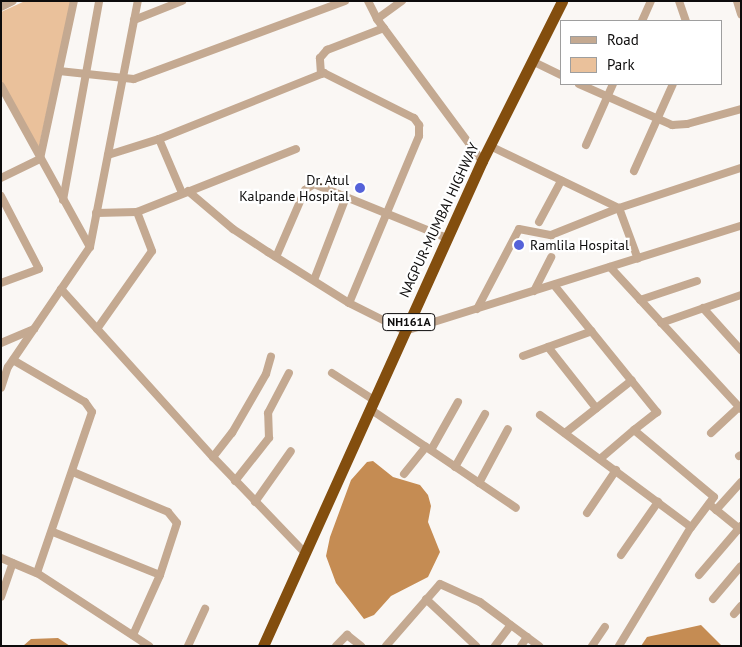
<!DOCTYPE html>
<html>
<head>
<meta charset="utf-8">
<style>
  body { margin:0 }
  #map { position:relative; width:742px; height:647px; overflow:hidden; background:#faf7f4; font-family:"PT Sans",sans-serif }
  div>[style] { position:absolute }
  [style*='--x'] { left:calc(var(--x)*1px); top:calc(var(--y)*1px); width:calc(var(--w)*1px); rotate:calc(var(--a)*1deg) }
  .green>* { inset:0; background:#eac19b }
  .water>* { inset:0; background:#c58c53 }
  .minor>* { height:8px; margin:-4px; padding:0 4px; transform-origin:4px; border-radius:4px; background:#c4a991 }
  .highway>* { height:11px; margin:-5.5px; padding:0 5.5px; transform-origin:5.5px; border-radius:5.5px; background:#834e0e }
  .dots>* { width:14px; height:14px; translate:-50% -50%; box-sizing:border-box; border:2px solid #fff; border-radius:50% }
  span { translate:-50% -50%; white-space:nowrap; text-align:center; line-height:1.15; -webkit-text-stroke:4.5px #fff; paint-order:stroke }
  .shield-label span { padding:1px 4px; background:#fff; border:1px solid; border-radius:4px; -webkit-text-stroke-width:0 }
  .shield-label { font-size:12px; color:#0d0c0c; font-weight:700 }
  .poi-label { font-size:14px; color:#0d0c0c }
  .right { translate:-100% -50%; text-align:right }
  .left { translate:0 -50%; text-align:left }
  .street-label { font-size:14px; color:#0d0c0c }
  .frame { position:absolute; inset:0; border:2px solid #0d0c0c; pointer-events:none }
  .legend { position:absolute; left:560px; top:20px; width:162px; height:65px; box-sizing:border-box; background:#fff; border:1px solid #9e9e9e; margin:0; padding:6px 9px; list-style:none; font-size:15px; color:#0d0c0c }
  .legend li { display:flex; align-items:center; gap:10px; height:25px }
  .legend b { width:25px; border:1px solid #9e9e9e }
</style>
</head>
<body>
<div id="map">
  <div class="green">
    <i style="clip-path:polygon(25px 1px,71px 1px,38px 151px,1px 80px,1px 12px)"></i>
  </div>
  <div class="water">
    <i style="clip-path:polygon(373px 461px,393px 477px,420px 485px,428px 495px,431px 506px,428px 522px,440px 552px,428px 577px,391px 596px,374px 615px,364px 619px,336px 583px,326px 556px,330px 537px,351px 480px,367px 462px)"></i>
    <i style="clip-path:polygon(701px 625px,722px 646px,641px 646px,647px 637px)"></i>
    <i style="clip-path:polygon(58px 638px,70px 646px,23px 646px,31px 639px)"></i>
  </div>
  <div class="minor">
    <i style="--x:368;--y:1;--w:20;--a:63"></i>
    <i style="--x:377;--y:19;--w:177;--a:53.5"></i>
    <i style="--x:679;--y:1;--w:21;--a:71"></i>
    <i style="--x:737;--y:1;--w:14;--a:73"></i>
    <i style="--x:1;--y:7;--w:13;--a:-27"></i>
    <i style="--x:377;--y:19;--w:31;--a:-36"></i>
    <i style="--x:134;--y:20;--w:52;--a:-21.6"></i>
    <i style="--x:642;--y:21;--w:22;--a:-66"></i>
    <i style="--x:532;--y:61;--w:32;--a:26"></i>
    <i style="--x:59;--y:71;--w:75;--a:6.1"></i>
    <i style="--x:134;--y:79;--w:225;--a:-20.3"></i>
    <i style="--x:321;--y:74;--w:16;--a:-94"></i>
    <i style="--x:320;--y:58;--w:11;--a:-49"></i>
    <i style="--x:327;--y:50;--w:61;--a:-21.1"></i>
    <i style="--x:579;--y:84;--w:102;--a:23.8"></i>
    <i style="--x:672;--y:125;--w:15;--a:-4"></i>
    <i style="--x:687;--y:124;--w:56;--a:-15.5"></i>
    <i style="--x:1;--y:86;--w:184;--a:61.1"></i>
    <i style="--x:159;--y:139;--w:59;--a:66.9"></i>
    <i style="--x:586;--y:145;--w:67;--a:-66.1"></i>
    <i style="--x:490;--y:146;--w:143;--a:25.7"></i>
    <i style="--x:619;--y:208;--w:54;--a:69.6"></i>
    <i style="--x:108;--y:155;--w:53;--a:-17.4"></i>
    <i style="--x:159;--y:139;--w:178;--a:-21.8"></i>
    <i style="--x:324;--y:73;--w:101;--a:26.6"></i>
    <i style="--x:414;--y:118;--w:9;--a:54"></i>
    <i style="--x:419;--y:125;--w:11;--a:90"></i>
    <i style="--x:419;--y:136;--w:181;--a:112.7"></i>
    <i style="--x:634;--y:171;--w:95;--a:-65.9"></i>
    <i style="--x:1;--y:178;--w:43;--a:-26"></i>
    <i style="--x:40;--y:159;--w:162;--a:-77.9"></i>
    <i style="--x:188;--y:191;--w:59;--a:40.2"></i>
    <i style="--x:233;--y:229;--w:42;--a:33.3"></i>
    <i style="--x:268;--y:252;--w:96;--a:32.2"></i>
    <i style="--x:349;--y:303;--w:63;--a:26.6"></i>
    <i style="--x:405;--y:331;--w:352;--a:-17.4"></i>
    <i style="--x:1;--y:196;--w:82;--a:62.5"></i>
    <i style="--x:39;--y:269;--w:40;--a:159.8"></i>
    <i style="--x:63;--y:200;--w:202;--a:-79.7"></i>
    <i style="--x:96;--y:213;--w:41;--a:-1.4"></i>
    <i style="--x:137;--y:212;--w:171;--a:-21.6"></i>
    <i style="--x:539;--y:222;--w:47;--a:-61.8"></i>
    <i style="--x:276;--y:257;--w:73;--a:-66.6"></i>
    <i style="--x:305;--y:190;--w:11;--a:-34"></i>
    <i style="--x:314;--y:184;--w:144;--a:22.1"></i>
    <i style="--x:610;--y:267;--w:193;--a:47.3"></i>
    <i style="--x:314;--y:280;--w:89;--a:-68.9"></i>
    <i style="--x:554;--y:285;--w:164;--a:51"></i>
    <i style="--x:657;--y:412;--w:29;--a:142"></i>
    <i style="--x:634;--y:430;--w:104;--a:39.9"></i>
    <i style="--x:714;--y:497;--w:38;--a:127"></i>
    <i style="--x:691;--y:527;--w:139;--a:121.2"></i>
    <i style="--x:61;--y:289;--w:227;--a:47.9"></i>
    <i style="--x:213;--y:457;--w:133;--a:46.2"></i>
    <i style="--x:534;--y:291;--w:38;--a:-63"></i>
    <i style="--x:640;--y:300;--w:60;--a:-18.4"></i>
    <i style="--x:703;--y:308;--w:57;--a:47.9"></i>
    <i style="--x:477;--y:309;--w:90;--a:-62.3"></i>
    <i style="--x:519;--y:229;--w:33;--a:11"></i>
    <i style="--x:551;--y:235;--w:73;--a:-21.7"></i>
    <i style="--x:619;--y:208;--w:128;--a:-18.2"></i>
    <i style="--x:661;--y:323;--w:85;--a:-19.3"></i>
    <i style="--x:97;--y:329;--w:95;--a:-54.8"></i>
    <i style="--x:152;--y:251;--w:42;--a:-111"></i>
    <i style="--x:1;--y:343;--w:36;--a:-23"></i>
    <i style="--x:548;--y:347;--w:78;--a:51.8"></i>
    <i style="--x:523;--y:356;--w:73;--a:-19.9"></i>
    <i style="--x:13;--y:360;--w:83;--a:30.3"></i>
    <i style="--x:85;--y:402;--w:12;--a:55"></i>
    <i style="--x:92;--y:412;--w:170;--a:108.9"></i>
    <i style="--x:332;--y:373;--w:50;--a:32.7"></i>
    <i style="--x:1;--y:388;--w:22;--a:-72"></i>
    <i style="--x:8;--y:367;--w:145;--a:-55.7"></i>
    <i style="--x:90;--y:247;--w:251;--a:-79"></i>
    <i style="--x:370;--y:409;--w:176;--a:34.1"></i>
    <i style="--x:540;--y:415;--w:188;--a:36.6"></i>
    <i style="--x:565;--y:433;--w:85;--a:-38.3"></i>
    <i style="--x:711;--y:433;--w:38;--a:-43"></i>
    <i style="--x:431;--y:450;--w:55;--a:-60.6"></i>
    <i style="--x:739;--y:456;--w:2;--a:-27"></i>
    <i style="--x:213;--y:457;--w:31;--a:-52"></i>
    <i style="--x:232;--y:433;--w:68;--a:-60"></i>
    <i style="--x:266;--y:374;--w:18;--a:-74"></i>
    <i style="--x:600;--y:459;--w:45;--a:-40.5"></i>
    <i style="--x:455;--y:467;--w:61;--a:-60.5"></i>
    <i style="--x:73;--y:472;--w:103;--a:22.8"></i>
    <i style="--x:168;--y:512;--w:14;--a:51"></i>
    <i style="--x:177;--y:523;--w:55;--a:108.1"></i>
    <i style="--x:160;--y:575;--w:66;--a:114.2"></i>
    <i style="--x:404;--y:474;--w:35;--a:-51"></i>
    <i style="--x:235;--y:481;--w:55;--a:-51.7"></i>
    <i style="--x:269;--y:438;--w:25;--a:-92"></i>
    <i style="--x:268;--y:413;--w:45;--a:-62.3"></i>
    <i style="--x:479;--y:483;--w:61;--a:-61.8"></i>
    <i style="--x:255;--y:502;--w:62;--a:-54.8"></i>
    <i style="--x:709;--y:504;--w:41;--a:39.1"></i>
    <i style="--x:716;--y:510;--w:38;--a:-48"></i>
    <i style="--x:587;--y:513;--w:52;--a:-56"></i>
    <i style="--x:53;--y:532;--w:115;--a:21.9"></i>
    <i style="--x:621;--y:555;--w:65;--a:-55.1"></i>
    <i style="--x:1;--y:558;--w:39;--a:23"></i>
    <i style="--x:37;--y:573;--w:134;--a:33.1"></i>
    <i style="--x:699;--y:575;--w:65;--a:-49.4"></i>
    <i style="--x:1;--y:597;--w:36;--a:-71"></i>
    <i style="--x:426;--y:599;--w:69;--a:43.2"></i>
    <i style="--x:713;--y:599;--w:43;--a:-49.7"></i>
    <i style="--x:734;--y:614;--w:11;--a:-49"></i>
    <i style="--x:188;--y:646;--w:41;--a:-65.3"></i>
    <i style="--x:336;--y:646;--w:16;--a:-45"></i>
    <i style="--x:347;--y:635;--w:18;--a:38"></i>
    <i style="--x:386;--y:646;--w:82;--a:-48.9"></i>
    <i style="--x:440;--y:584;--w:44;--a:24.2"></i>
    <i style="--x:480;--y:602;--w:74;--a:36.7"></i>
    <i style="--x:495;--y:646;--w:26;--a:-53"></i>
    <i style="--x:521;--y:646;--w:11;--a:-56"></i>
    <i style="--x:592;--y:646;--w:23;--a:-56"></i>
  </div>
  <div class="highway">
    <i style="--x:263;--y:646;--w:532;--a:-65.7"></i>
    <i style="--x:482;--y:161;--w:179;--a:-63.4"></i>
  </div>
  <div class="dots">
    <i style="left:360px;top:188px;background:#5562d9"></i>
    <i style="left:519px;top:245px;background:#5562d9"></i>
  </div>
  <div class="shield-label">
    <span style="left:409px;top:322px">NH161A</span>
  </div>
  <div class="poi-label">
    <span class="right" style="left:349px;top:188px">Dr. Atul<br>Kalpande Hospital</span>
    <span class="left" style="left:530px;top:245px">Ramlila Hospital</span>
  </div>
  <div class="street-label">
    <span style="left:439px;top:220px;rotate:-65deg">NAGPUR-MUMBAI HIGHWAY</span>
  </div>
  <div class="frame"></div>
  <ul class="legend">
  <li><b style="height:6px;background:#c4a991"></b>Road</li>
  <li><b style="height:14px;background:#eac19b"></b>Park</li>
  </ul>
</div>
</body>
</html>
